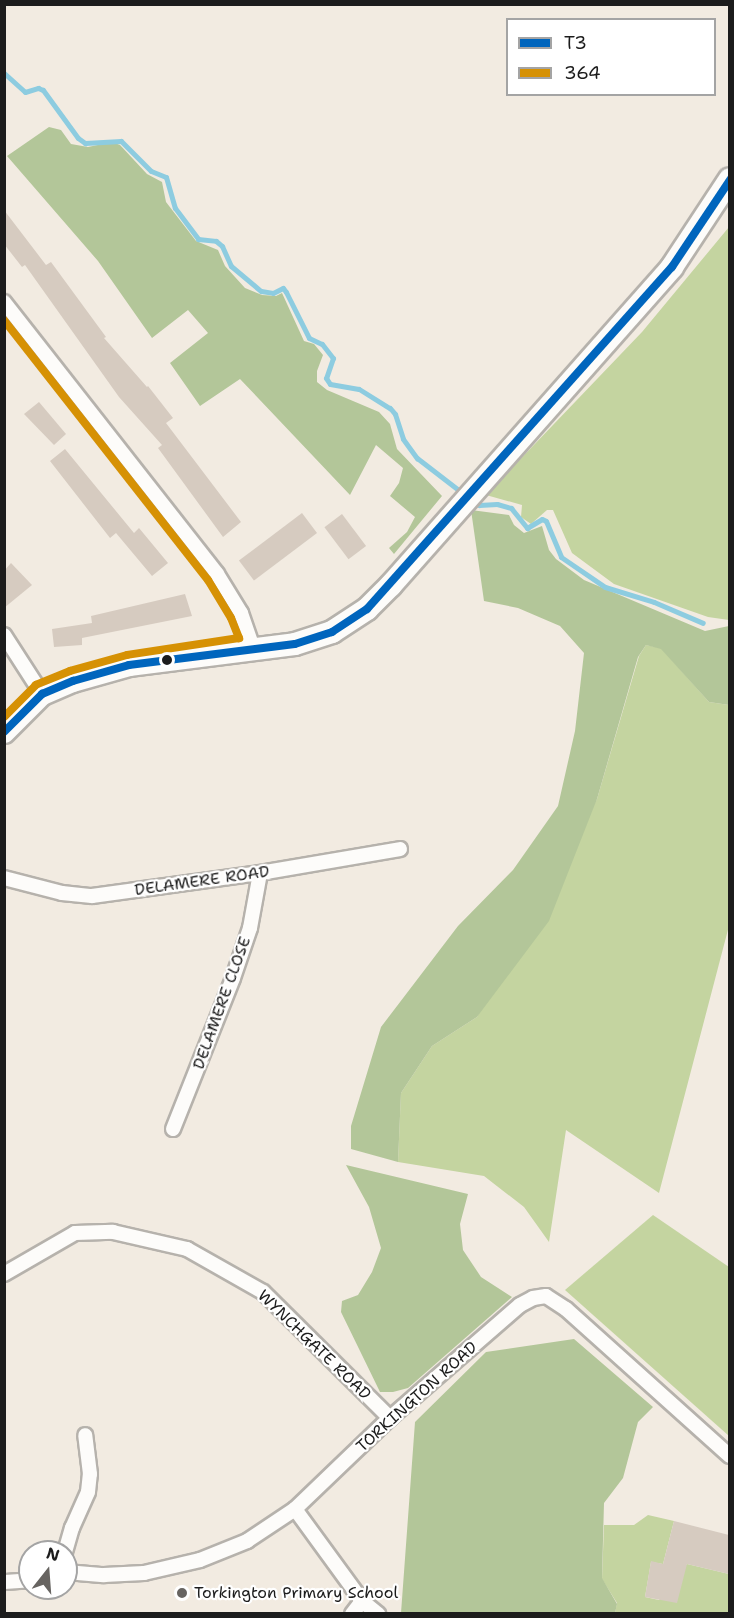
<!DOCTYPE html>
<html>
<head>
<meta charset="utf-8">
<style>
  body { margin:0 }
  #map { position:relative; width:734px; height:1618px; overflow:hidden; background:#f2ebe1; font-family:"Shantell Sans",sans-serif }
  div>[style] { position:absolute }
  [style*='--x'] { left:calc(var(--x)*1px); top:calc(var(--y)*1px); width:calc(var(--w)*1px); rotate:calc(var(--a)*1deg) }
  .green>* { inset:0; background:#c4d4a0 }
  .forest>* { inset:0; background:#b3c699 }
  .stream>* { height:5px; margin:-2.5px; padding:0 2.5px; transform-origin:2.5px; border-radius:2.5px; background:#8dcce0 }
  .building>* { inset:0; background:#d6cbc0; transform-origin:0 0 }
  .roads { filter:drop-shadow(2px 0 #b6b2ac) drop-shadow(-2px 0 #b6b2ac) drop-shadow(0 2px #b6b2ac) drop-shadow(0 -2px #b6b2ac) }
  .minor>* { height:14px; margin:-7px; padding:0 7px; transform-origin:7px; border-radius:7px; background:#fdfcfa }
  .primary>* { height:22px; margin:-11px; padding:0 11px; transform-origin:11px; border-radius:11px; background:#fdfcfa }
  .bus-1>* { height:8px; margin:-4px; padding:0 4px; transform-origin:4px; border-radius:4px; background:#0065bd }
  .bus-2>* { height:8px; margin:-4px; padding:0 4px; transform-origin:4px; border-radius:4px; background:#d69104 }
  .dots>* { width:16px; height:16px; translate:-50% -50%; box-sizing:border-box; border:3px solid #fff; border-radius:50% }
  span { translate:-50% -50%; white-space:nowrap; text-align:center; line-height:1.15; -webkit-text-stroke:4.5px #fff; paint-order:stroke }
  .street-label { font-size:16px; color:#1c1c1c }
  .poi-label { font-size:16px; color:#1c1c1c }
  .left { translate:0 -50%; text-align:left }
  .frame { position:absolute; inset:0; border:6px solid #1c1c1c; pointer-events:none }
  .legend { position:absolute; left:506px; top:18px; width:210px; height:78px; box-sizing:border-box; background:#fff; border:2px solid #a4a4a4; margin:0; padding:8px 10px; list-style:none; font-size:18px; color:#1c1c1c }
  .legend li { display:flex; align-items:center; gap:12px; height:30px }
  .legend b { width:30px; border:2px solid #a4a4a4 }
  .north { position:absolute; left:18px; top:1540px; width:60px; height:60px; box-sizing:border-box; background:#fff; border:2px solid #a4a4a4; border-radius:50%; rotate:17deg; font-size:16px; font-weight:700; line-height:24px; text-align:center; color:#1c1c1c }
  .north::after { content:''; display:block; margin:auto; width:21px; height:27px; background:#676461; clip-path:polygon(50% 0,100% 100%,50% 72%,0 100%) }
</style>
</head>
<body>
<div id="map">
  <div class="green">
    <i style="clip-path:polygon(729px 227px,729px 620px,708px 617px,614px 584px,572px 553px,553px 510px,547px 510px,531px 524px,521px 517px,522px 505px,486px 495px,642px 332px)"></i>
    <i style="clip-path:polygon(646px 645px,661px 648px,709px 702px,729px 705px,730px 922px,659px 1193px,566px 1130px,549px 1242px,524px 1207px,484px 1176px,398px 1162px,401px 1093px,432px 1046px,477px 1017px,597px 799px,639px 656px)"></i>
    <i style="clip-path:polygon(653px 1215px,729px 1267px,729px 1436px,565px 1290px)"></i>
    <i style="clip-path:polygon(648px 1515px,674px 1521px,663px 1564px,651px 1562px,645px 1597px,659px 1600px,687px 1564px,729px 1574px,729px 1613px,615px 1613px,617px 1603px,602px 1579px,604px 1525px,634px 1525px)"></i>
  </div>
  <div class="forest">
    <i style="clip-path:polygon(49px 127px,61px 130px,71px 144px,88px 147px,112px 142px,120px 145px,147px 174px,162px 182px,166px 202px,196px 241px,218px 250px,225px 266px,245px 288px,262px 295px,276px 296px,282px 293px,304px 341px,314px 344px,323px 355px,317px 371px,317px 382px,327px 390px,379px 412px,390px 424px,397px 449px,442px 496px,394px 554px,389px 548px,407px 532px,415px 517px,390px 496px,399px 483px,403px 468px,376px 445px,350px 495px,240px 379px,200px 406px,170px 363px,208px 333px,188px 310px,152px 338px,98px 261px,7px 156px)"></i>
    <i style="clip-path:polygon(471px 510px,509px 515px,514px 525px,524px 533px,542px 526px,549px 550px,556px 559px,584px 580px,705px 631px,729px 626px,729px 705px,709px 702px,661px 649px,646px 645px,638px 657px,597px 799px,549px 921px,477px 1017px,432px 1046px,401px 1093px,398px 1162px,351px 1149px,351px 1126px,381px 1027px,458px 926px,513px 870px,558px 806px,575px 731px,584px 653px,560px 626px,518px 608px,484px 601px)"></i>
    <i style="clip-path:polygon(346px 1165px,468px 1194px,460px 1224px,463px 1250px,481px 1277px,512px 1297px,408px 1388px,393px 1392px,380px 1392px,341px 1312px,342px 1301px,358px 1295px,372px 1272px,381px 1248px,369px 1207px)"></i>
    <i style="clip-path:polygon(574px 1339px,653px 1407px,638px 1422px,623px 1478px,604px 1503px,602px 1578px,617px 1604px,615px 1613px,401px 1613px,415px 1422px,486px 1352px)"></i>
  </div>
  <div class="stream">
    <i style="--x:4;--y:73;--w:28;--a:42"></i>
    <i style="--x:25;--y:92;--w:14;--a:-17"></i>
    <i style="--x:38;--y:88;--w:5;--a:22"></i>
    <i style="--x:43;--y:90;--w:59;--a:53.9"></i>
    <i style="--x:78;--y:138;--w:9;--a:36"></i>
    <i style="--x:85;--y:143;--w:36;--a:-3"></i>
    <i style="--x:121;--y:141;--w:42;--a:45"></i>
    <i style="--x:151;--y:171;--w:16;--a:22"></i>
    <i style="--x:166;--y:177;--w:32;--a:74"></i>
    <i style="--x:175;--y:208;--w:39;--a:53"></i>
    <i style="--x:198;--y:239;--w:18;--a:6"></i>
    <i style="--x:216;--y:241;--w:8;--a:40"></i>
    <i style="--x:222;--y:246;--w:22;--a:66"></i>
    <i style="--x:231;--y:266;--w:39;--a:40"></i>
    <i style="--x:261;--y:291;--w:12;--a:9"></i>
    <i style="--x:273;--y:293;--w:11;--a:-27"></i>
    <i style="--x:283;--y:288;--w:5;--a:53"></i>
    <i style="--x:286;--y:292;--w:51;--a:63.4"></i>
    <i style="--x:309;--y:338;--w:14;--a:25"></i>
    <i style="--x:322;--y:344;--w:18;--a:52"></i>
    <i style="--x:333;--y:358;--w:21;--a:109"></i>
    <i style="--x:326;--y:378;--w:7;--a:56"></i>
    <i style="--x:330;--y:384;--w:29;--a:10"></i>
    <i style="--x:359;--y:389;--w:36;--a:32"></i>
    <i style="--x:390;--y:408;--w:8;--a:50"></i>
    <i style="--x:395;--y:414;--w:26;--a:72"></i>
    <i style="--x:403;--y:439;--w:24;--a:54"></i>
    <i style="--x:417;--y:458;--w:61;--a:37.6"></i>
    <i style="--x:473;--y:500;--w:8;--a:40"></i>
    <i style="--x:479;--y:505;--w:18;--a:-3"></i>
    <i style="--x:497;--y:504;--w:15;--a:16"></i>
    <i style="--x:511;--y:508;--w:26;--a:51"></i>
    <i style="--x:527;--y:528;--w:17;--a:-31"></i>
    <i style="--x:542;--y:519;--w:4;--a:27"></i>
    <i style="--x:546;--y:521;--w:39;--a:67"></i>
    <i style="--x:561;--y:557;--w:53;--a:34.3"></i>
    <i style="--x:605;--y:587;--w:51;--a:17"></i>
    <i style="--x:654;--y:602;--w:53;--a:23.2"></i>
  </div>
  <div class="building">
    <i style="clip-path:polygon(4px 210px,46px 265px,51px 262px,106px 337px,104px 338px,147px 387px,148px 386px,173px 418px,166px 423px,241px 522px,223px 537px,158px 448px,162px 445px,119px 397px,25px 265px,22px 267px,4px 244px)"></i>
    <i style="clip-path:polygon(39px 402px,66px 434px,54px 445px,24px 414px)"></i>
    <i style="clip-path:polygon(65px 449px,134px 533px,139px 528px,168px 563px,152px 576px,116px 533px,110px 538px,50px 461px)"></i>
    <i style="left:302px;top:513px;width:25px;height:79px;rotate:53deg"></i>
    <i style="left:342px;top:514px;width:40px;height:22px;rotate:53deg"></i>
    <i style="clip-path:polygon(11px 563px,32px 585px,4px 608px,4px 571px)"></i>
    <i style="clip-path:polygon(185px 594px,192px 616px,82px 638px,82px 645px,54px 647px,52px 629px,92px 623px,91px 616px)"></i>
    <i style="clip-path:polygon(674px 1521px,729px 1535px,729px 1574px,687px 1564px,677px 1603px,645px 1597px,651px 1561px,663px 1564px)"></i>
  </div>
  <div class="roads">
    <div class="minor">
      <i style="--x:4;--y:302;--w:345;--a:51.9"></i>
      <i style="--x:217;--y:574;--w:46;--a:58.4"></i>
      <i style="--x:241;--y:613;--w:36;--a:71"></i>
      <i style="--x:4;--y:635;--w:70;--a:57.2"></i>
      <i style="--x:4;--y:878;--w:60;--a:14.5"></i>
      <i style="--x:62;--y:893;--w:30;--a:6"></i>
      <i style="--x:92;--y:896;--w:170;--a:-7.8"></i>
      <i style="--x:260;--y:873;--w:142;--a:-9.7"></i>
      <i style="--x:173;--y:1129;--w:162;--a:-68.3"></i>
      <i style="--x:233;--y:978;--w:53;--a:-71.2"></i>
      <i style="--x:250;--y:928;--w:56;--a:-79.7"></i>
      <i style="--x:4;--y:1274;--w:82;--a:-30"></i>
      <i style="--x:75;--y:1233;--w:38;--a:-2"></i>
      <i style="--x:113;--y:1232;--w:76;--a:12.9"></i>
      <i style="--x:187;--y:1249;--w:87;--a:29.5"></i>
      <i style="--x:263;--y:1292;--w:179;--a:44.8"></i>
      <i style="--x:295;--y:1509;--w:114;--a:53.9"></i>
      <i style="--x:362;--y:1601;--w:21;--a:39"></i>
      <i style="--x:65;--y:1552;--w:25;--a:-74"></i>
      <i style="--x:72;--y:1528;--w:39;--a:-66"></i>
      <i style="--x:88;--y:1492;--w:18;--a:-84"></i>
      <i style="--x:90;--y:1474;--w:39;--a:-97"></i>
      <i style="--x:66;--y:1572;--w:38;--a:5"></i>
      <i style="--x:104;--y:1575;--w:40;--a:-2.9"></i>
      <i style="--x:144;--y:1573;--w:57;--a:-13.1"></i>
      <i style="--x:200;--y:1560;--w:51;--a:-22"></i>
      <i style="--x:247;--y:1541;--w:58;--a:-33.7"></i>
      <i style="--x:295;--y:1509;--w:132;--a:-43.8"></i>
      <i style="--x:390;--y:1418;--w:172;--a:-41"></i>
      <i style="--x:520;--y:1305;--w:15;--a:-28"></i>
      <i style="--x:533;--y:1298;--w:13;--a:-9"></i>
      <i style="--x:546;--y:1296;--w:24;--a:33"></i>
      <i style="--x:566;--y:1309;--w:220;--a:41.9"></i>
      <i style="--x:4;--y:1582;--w:26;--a:-4"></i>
      <i style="--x:352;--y:1614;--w:16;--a:-52"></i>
    </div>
    <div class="primary">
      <i style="--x:4;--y:732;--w:54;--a:-45"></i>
      <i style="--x:42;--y:694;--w:34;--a:-23"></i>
      <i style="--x:73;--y:681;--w:58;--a:-15.9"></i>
      <i style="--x:129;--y:665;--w:167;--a:-7.2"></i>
      <i style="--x:295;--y:644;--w:39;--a:-18"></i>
      <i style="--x:332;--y:632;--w:42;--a:-33.3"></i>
      <i style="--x:367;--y:609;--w:34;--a:-45"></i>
      <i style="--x:391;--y:585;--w:424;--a:-48.5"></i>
      <i style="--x:672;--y:267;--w:105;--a:-56.6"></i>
    </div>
  </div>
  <div class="bus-1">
    <i style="--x:4;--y:732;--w:54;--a:-45"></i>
    <i style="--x:42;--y:694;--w:34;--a:-23"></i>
    <i style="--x:73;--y:681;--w:58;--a:-15.9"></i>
    <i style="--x:129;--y:665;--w:167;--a:-7.2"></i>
    <i style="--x:295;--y:644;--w:39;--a:-18"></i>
    <i style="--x:332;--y:632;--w:42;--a:-33.3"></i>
    <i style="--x:367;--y:609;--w:458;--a:-48.3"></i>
    <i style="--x:672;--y:267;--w:105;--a:-56.3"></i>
  </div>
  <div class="bus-2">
    <i style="--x:4;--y:320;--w:330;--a:51.9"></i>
    <i style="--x:208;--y:580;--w:44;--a:58.8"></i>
    <i style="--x:231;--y:618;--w:22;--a:68"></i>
    <i style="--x:239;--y:638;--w:113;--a:171.4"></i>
    <i style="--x:127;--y:655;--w:59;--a:164.3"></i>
    <i style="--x:70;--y:671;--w:37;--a:158"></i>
    <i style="--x:36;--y:685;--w:45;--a:135"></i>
  </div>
  <div class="dots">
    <i style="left:167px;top:660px;background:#1c1c1c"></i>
    <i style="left:182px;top:1593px;background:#676461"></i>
  </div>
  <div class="street-label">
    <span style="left:202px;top:881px;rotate:-8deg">DELAMERE ROAD</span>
    <span style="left:222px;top:1003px;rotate:-70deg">DELAMERE CLOSE</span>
    <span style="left:314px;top:1345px;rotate:44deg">WYNCHGATE ROAD</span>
    <span style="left:417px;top:1397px;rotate:-42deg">TORKINGTON ROAD</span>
  </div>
  <div class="poi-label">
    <span class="left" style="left:194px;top:1593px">Torkington Primary School</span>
  </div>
  <div class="frame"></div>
  <ul class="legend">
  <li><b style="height:8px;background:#0065bd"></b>T3</li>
  <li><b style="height:8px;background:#d69104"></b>364</li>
  </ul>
  <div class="north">N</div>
</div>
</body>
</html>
